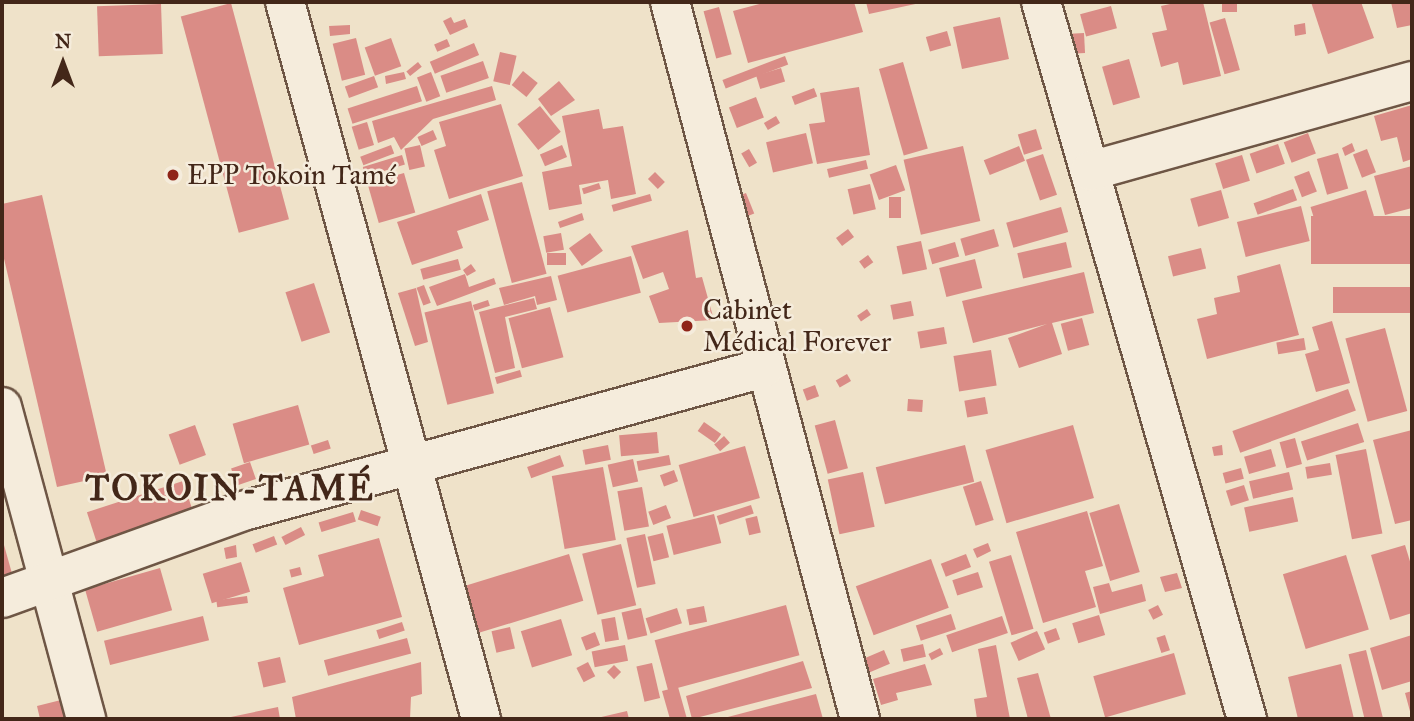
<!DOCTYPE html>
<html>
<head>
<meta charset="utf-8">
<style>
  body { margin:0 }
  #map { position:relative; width:1414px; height:721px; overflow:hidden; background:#efe2c9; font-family:"IM FELL Great Primer",serif }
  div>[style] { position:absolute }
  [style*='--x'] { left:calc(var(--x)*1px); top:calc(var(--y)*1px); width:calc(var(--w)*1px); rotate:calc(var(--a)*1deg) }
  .building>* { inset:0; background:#da8c86; transform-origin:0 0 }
  .roads { filter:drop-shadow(2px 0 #6e5645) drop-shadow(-2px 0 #6e5645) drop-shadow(0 2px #6e5645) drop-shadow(0 -2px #6e5645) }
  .minor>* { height:38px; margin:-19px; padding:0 19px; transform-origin:19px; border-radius:19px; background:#f5ecdc }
  .dots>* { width:19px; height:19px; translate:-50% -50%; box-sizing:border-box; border:4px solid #f5ecdc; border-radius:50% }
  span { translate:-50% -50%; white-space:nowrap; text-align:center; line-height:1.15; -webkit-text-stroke:5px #f5ecdc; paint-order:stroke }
  .poi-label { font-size:28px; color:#432719 }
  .left { translate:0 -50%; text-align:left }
  .district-label { font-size:35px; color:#432719; font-weight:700; letter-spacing:2px }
  .frame { position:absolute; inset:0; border:4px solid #432719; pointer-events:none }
  .north { position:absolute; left:28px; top:28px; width:70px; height:70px; -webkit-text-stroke:5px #f5ecdc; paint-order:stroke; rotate:0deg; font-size:19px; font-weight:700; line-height:28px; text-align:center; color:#432719 }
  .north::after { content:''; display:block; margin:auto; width:24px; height:32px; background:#432719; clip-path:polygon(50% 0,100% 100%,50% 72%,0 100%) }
</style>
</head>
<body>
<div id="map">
  <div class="building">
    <i style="clip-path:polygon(767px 2px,854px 2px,863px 32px,748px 63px,733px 11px)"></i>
    <i style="clip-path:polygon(866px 2px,920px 2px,920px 3px,869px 14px)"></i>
    <i style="clip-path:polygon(1179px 2px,1203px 2px,1221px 76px,1183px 85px,1178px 62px,1161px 67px,1152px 33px,1167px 30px,1161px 6px)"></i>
    <i style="left:1222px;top:2px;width:15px;height:10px"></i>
    <i style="clip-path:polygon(1311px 2px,1361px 2px,1374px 38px,1328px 54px)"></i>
    <i style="clip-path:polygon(1391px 2px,1412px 2px,1412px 25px,1397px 28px)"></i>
    <i style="left:231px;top:3px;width:224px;height:52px;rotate:75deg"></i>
    <i style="left:161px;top:4px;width:50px;height:64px;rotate:88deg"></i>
    <i style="left:1111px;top:6px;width:23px;height:32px;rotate:75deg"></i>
    <i style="left:719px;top:7px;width:49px;height:16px;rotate:75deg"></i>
    <i style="clip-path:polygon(451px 17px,454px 23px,465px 19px,468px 27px,450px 35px,443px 21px)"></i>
    <i style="left:1000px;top:17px;width:43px;height:48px;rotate:78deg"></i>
    <i style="left:1225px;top:18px;width:54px;height:16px;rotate:74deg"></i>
    <i style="clip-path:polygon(1305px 23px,1306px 34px,1295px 36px,1294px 25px)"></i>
    <i style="clip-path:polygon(350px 25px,350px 34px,330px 36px,329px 26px)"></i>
    <i style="left:947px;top:31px;width:15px;height:22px;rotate:74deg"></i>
    <i style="left:1084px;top:33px;width:20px;height:23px;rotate:87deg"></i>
    <i style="left:356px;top:38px;width:38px;height:24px;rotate:76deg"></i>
    <i style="left:391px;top:38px;width:30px;height:28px;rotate:70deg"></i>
    <i style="left:447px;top:39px;width:8px;height:14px;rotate:67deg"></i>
    <i style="left:474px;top:43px;width:13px;height:48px;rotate:67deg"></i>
    <i style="left:500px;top:52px;width:17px;height:30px;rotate:13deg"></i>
    <i style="left:785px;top:56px;width:9px;height:67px;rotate:69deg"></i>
    <i style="left:1129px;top:59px;width:40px;height:28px;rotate:74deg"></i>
    <i style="left:483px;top:61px;width:18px;height:45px;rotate:71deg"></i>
    <i style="left:418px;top:62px;width:6px;height:15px;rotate:51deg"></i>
    <i style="left:903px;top:62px;width:90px;height:25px;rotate:74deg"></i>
    <i style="left:781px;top:68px;width:14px;height:26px;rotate:73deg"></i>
    <i style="left:523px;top:71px;width:19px;height:18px;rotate:39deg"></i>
    <i style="clip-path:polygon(404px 72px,406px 79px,386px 84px,385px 76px)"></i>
    <i style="left:431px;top:72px;width:26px;height:15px;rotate:69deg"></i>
    <i style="left:374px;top:76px;width:12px;height:31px;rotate:70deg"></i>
    <i style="clip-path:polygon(559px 81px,575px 100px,551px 116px,538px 99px)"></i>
    <i style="left:417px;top:86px;width:16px;height:73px;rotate:72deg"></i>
    <i style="clip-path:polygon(492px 86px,496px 100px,433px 119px,401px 150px,394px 137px,378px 143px,372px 121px)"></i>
    <i style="clip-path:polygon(859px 87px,870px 155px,817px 164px,809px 124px,825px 122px,820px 93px)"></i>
    <i style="left:814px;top:88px;width:9px;height:24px;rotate:69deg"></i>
    <i style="left:756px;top:97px;width:22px;height:29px;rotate:69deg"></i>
    <i style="clip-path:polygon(501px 104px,523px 176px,449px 199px,434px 150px,446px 146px,439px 122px)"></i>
    <i style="clip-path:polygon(1412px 105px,1412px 159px,1403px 162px,1397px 137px,1381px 141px,1374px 116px)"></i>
    <i style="left:540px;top:106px;width:33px;height:29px;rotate:51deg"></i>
    <i style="clip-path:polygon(599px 109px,603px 129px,623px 126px,636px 194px,611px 199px,608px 180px,579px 185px,582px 204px,549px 210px,542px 172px,572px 166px,562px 116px)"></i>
    <i style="left:776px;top:116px;width:8px;height:14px;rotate:60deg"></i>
    <i style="left:367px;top:122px;width:24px;height:16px;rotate:73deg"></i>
    <i style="left:1036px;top:129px;width:21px;height:19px;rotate:73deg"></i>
    <i style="left:433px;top:130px;width:10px;height:17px;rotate:66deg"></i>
    <i style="left:806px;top:133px;width:31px;height:41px;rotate:77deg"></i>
    <i style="left:1308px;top:133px;width:22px;height:26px;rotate:69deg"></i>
    <i style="clip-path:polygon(1352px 143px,1355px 151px,1345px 156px,1342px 148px)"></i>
    <i style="left:1278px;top:144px;width:21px;height:30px;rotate:71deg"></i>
    <i style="left:391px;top:145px;width:9px;height:33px;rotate:69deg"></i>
    <i style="left:420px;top:145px;width:22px;height:16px;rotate:77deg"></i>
    <i style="left:562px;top:145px;width:13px;height:24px;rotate:67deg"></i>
    <i style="left:963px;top:146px;width:77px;height:61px;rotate:77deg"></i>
    <i style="left:1019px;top:146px;width:16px;height:38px;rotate:68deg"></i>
    <i style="left:749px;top:149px;width:16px;height:9px;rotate:60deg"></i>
    <i style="left:1367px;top:149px;width:25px;height:15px;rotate:69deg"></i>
    <i style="left:1338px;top:153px;width:37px;height:22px;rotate:74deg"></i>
    <i style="left:1043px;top:154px;width:43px;height:18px;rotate:71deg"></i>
    <i style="left:402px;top:155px;width:10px;height:41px;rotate:73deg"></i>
    <i style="left:1242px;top:155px;width:27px;height:28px;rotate:73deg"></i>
    <i style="left:866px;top:160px;width:9px;height:40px;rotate:77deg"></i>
    <i style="left:896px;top:165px;width:27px;height:28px;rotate:70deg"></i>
    <i style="clip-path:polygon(1412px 166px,1412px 208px,1385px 215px,1374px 176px)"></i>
    <i style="left:1309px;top:171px;width:22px;height:16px;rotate:69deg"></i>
    <i style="left:655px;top:172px;width:14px;height:10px;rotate:45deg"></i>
    <i style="left:404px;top:173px;width:41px;height:38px;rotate:74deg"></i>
    <i style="left:522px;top:182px;width:95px;height:36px;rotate:75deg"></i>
    <i style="left:599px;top:183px;width:6px;height:18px;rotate:72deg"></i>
    <i style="left:870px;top:184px;width:26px;height:23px;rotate:77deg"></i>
    <i style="left:1293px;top:189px;width:12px;height:42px;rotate:70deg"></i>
    <i style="left:1221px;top:190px;width:29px;height:32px;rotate:74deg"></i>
    <i style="left:1366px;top:190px;width:27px;height:58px;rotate:73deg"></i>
    <i style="left:746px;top:193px;width:22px;height:13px;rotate:68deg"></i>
    <i style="clip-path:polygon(481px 194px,489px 220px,457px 231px,463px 248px,412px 265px,397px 222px)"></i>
    <i style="left:650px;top:194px;width:7px;height:40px;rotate:74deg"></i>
    <i style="clip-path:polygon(42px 195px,107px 476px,57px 487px,2px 250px,2px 204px)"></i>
    <i style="left:889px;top:197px;width:12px;height:21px"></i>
    <i style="left:1301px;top:206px;width:36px;height:66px;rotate:76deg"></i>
    <i style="left:1061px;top:207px;width:26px;height:57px;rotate:74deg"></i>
    <i style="clip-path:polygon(582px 213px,584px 220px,560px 228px,558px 222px)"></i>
    <i style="left:1412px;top:216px;width:48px;height:101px;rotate:90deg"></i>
    <i style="left:848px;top:229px;width:10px;height:15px;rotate:53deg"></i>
    <i style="left:994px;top:229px;width:18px;height:35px;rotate:74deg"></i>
    <i style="clip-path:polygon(688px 230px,696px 278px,702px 277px,714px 320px,659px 323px,649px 296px,669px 289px,663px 272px,643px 279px,631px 246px)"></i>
    <i style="left:561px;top:233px;width:17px;height:18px;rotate:80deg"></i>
    <i style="left:590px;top:233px;width:22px;height:26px;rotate:54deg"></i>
    <i style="left:921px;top:241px;width:29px;height:25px;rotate:78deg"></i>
    <i style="left:955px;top:242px;width:15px;height:28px;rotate:74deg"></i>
    <i style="left:1066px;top:242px;width:26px;height:50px;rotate:77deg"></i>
    <i style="left:1201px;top:248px;width:21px;height:34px;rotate:76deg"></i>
    <i style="left:566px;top:253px;width:12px;height:19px;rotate:90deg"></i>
    <i style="left:868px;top:255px;width:9px;height:11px;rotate:54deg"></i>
    <i style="left:631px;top:256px;width:38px;height:76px;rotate:75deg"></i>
    <i style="left:458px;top:259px;width:11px;height:39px;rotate:75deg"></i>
    <i style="left:975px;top:259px;width:30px;height:37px;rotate:76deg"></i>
    <i style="clip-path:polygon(471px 264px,476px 271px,467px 276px,463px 270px)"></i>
    <i style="clip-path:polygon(1280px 264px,1299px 335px,1207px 359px,1197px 319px,1217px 314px,1214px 298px,1240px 292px,1237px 276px)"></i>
    <i style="clip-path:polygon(1084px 272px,1094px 313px,1052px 323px,1062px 354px,1019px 368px,1008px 338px,1047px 324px,973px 343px,962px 301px)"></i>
    <i style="clip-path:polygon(465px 274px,469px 287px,494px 278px,496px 284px,437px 306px,429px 287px)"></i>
    <i style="clip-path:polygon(551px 276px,557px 300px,537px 305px,535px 296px,504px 305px,499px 288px)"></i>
    <i style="left:314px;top:283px;width:52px;height:30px;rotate:72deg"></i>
    <i style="left:424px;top:285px;width:19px;height:8px;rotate:69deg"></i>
    <i style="left:1412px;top:287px;width:26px;height:79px;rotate:90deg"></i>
    <i style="clip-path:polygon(416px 288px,428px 342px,415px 346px,398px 293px)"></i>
    <i style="clip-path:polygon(534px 298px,537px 309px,505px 317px,515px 368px,495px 373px,479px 312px)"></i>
    <i style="left:488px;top:300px;width:6px;height:16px;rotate:72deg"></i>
    <i style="left:471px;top:301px;width:95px;height:48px;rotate:76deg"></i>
    <i style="left:911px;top:301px;width:15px;height:21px;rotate:79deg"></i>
    <i style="left:550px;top:307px;width:52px;height:43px;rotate:75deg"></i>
    <i style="left:867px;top:309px;width:7px;height:12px;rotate:56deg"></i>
    <i style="left:1082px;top:318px;width:28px;height:22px;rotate:75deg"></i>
    <i style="clip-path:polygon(1332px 321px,1350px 383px,1316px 392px,1305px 354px,1319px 350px,1312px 327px)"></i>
    <i style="left:944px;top:327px;width:17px;height:27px;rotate:80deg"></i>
    <i style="left:1385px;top:328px;width:86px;height:41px;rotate:75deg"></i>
    <i style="left:1304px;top:338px;width:12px;height:28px;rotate:81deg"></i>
    <i style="left:991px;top:350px;width:36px;height:38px;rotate:81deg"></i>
    <i style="left:520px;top:370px;width:7px;height:26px;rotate:74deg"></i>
    <i style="left:847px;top:374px;width:8px;height:13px;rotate:60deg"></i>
    <i style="left:815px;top:385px;width:12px;height:13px;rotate:70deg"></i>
    <i style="left:1348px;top:389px;width:23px;height:123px;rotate:70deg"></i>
    <i style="left:985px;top:397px;width:17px;height:21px;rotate:80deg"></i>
    <i style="left:908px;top:399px;width:15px;height:12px;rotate:4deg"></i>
    <i style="left:298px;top:405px;width:41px;height:68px;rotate:74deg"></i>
    <i style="left:835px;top:420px;width:50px;height:21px;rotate:75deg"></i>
    <i style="left:704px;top:422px;width:21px;height:11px;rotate:35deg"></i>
    <i style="left:1358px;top:423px;width:20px;height:60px;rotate:72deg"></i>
    <i style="left:195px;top:425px;width:32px;height:28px;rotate:70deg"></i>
    <i style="left:1073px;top:425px;width:76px;height:91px;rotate:74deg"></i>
    <i style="clip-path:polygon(1412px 430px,1412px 520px,1395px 524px,1373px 440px)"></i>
    <i style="left:657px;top:432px;width:21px;height:38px;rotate:85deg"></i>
    <i style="left:724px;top:436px;width:9px;height:13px;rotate:49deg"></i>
    <i style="left:1295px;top:438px;width:27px;height:16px;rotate:75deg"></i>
    <i style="left:328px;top:440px;width:9px;height:18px;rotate:72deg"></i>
    <i style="left:608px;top:445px;width:15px;height:26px;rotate:79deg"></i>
    <i style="left:965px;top:445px;width:38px;height:92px;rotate:76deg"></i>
    <i style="clip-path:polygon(1222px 445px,1223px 455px,1214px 456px,1212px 447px)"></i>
    <i style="left:745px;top:446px;width:54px;height:69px;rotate:74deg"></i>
    <i style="left:1271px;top:449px;width:18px;height:28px;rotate:74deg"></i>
    <i style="left:1366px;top:449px;width:86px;height:31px;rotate:79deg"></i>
    <i style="left:560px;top:455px;width:12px;height:35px;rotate:70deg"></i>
    <i style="left:669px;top:455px;width:10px;height:33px;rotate:79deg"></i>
    <i style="left:633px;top:459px;width:23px;height:26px;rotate:77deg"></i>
    <i style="left:250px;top:462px;width:18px;height:20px;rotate:71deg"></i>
    <i style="left:1330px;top:463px;width:12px;height:25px;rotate:81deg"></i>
    <i style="left:603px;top:467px;width:74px;height:52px;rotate:80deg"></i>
    <i style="left:1241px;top:468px;width:11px;height:19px;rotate:75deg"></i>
    <i style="left:674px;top:470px;width:12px;height:15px;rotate:70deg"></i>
    <i style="left:863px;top:472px;width:56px;height:36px;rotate:78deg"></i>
    <i style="left:1289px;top:472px;width:18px;height:41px;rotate:77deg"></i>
    <i style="left:183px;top:481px;width:32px;height:101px;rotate:72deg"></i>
    <i style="left:981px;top:481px;width:41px;height:19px;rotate:72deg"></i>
    <i style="left:1244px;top:485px;width:16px;height:19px;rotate:72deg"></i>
    <i style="left:642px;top:487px;width:40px;height:25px;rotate:80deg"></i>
    <i style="left:1293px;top:497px;width:25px;height:50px;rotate:78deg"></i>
    <i style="left:1119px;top:504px;width:71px;height:31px;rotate:73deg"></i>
    <i style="left:666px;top:505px;width:14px;height:19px;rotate:69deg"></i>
    <i style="left:751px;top:505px;width:9px;height:36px;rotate:72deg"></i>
    <i style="left:361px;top:510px;width:21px;height:10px;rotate:19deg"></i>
    <i style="clip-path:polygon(1087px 511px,1103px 566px,1085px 571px,1096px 607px,1043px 623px,1016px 532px)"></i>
    <i style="left:353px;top:512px;width:10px;height:36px;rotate:73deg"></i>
    <i style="left:714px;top:514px;width:30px;height:49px;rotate:76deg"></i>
    <i style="left:757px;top:516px;width:17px;height:12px;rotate:77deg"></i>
    <i style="left:301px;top:527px;width:9px;height:22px;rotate:63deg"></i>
    <i style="left:663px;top:533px;width:25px;height:16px;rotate:76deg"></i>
    <i style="left:645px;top:534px;width:51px;height:19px;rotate:78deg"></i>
    <i style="left:274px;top:536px;width:9px;height:23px;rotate:69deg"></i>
    <i style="clip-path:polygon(2px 538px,13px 577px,2px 580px)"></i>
    <i style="clip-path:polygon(379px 538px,402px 617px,299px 645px,283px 588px,324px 576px,318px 555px)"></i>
    <i style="clip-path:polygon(988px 543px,991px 551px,977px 558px,973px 549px)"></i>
    <i style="left:621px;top:544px;width:63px;height:40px;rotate:76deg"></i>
    <i style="clip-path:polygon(236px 545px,237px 557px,226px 559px,224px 548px)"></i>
    <i style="clip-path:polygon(1405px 545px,1412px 568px,1412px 613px,1390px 620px,1371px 555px)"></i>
    <i style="left:569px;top:554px;width:49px;height:110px;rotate:73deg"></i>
    <i style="left:966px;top:554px;width:14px;height:27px;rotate:69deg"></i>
    <i style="left:1011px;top:555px;width:77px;height:23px;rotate:73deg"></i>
    <i style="left:1346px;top:555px;width:78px;height:66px;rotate:73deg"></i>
    <i style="left:931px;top:559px;width:52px;height:80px;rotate:70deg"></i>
    <i style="left:241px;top:562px;width:31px;height:40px;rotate:73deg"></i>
    <i style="left:300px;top:567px;width:8px;height:11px;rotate:76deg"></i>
    <i style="left:160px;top:568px;width:44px;height:78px;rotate:74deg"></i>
    <i style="left:978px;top:572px;width:16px;height:27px;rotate:72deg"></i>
    <i style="clip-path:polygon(1177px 573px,1182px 588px,1165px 592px,1160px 577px)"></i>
    <i style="clip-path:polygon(1109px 583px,1112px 592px,1142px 584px,1146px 601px,1100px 614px,1093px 587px)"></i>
    <i style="left:247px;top:596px;width:7px;height:31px;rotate:82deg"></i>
    <i style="left:786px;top:605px;width:52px;height:136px;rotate:75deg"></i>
    <i style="left:1158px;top:605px;width:11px;height:11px;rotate:63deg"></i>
    <i style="left:704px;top:606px;width:16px;height:18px;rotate:79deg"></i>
    <i style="left:641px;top:608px;width:28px;height:20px;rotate:77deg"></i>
    <i style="left:677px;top:608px;width:16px;height:33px;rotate:72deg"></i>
    <i style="left:951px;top:614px;width:16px;height:37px;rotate:72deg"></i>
    <i style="left:1099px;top:615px;width:21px;height:28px;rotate:73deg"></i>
    <i style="left:203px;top:616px;width:25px;height:102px;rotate:76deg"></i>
    <i style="left:1002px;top:616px;width:18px;height:59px;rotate:71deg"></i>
    <i style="left:615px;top:617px;width:23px;height:14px;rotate:80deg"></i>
    <i style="left:561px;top:619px;width:38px;height:42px;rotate:73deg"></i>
    <i style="left:402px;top:622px;width:9px;height:27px;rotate:72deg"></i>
    <i style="left:510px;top:627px;width:22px;height:19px;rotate:77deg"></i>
    <i style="left:1056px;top:628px;width:12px;height:13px;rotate:70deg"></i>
    <i style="left:1037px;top:631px;width:20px;height:29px;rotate:66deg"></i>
    <i style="left:595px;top:632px;width:14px;height:15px;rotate:69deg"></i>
    <i style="left:1165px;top:635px;width:16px;height:9px;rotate:72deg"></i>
    <i style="clip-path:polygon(1412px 635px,1412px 681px,1382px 690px,1370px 648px)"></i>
    <i style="left:407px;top:638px;width:16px;height:86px;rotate:75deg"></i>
    <i style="left:923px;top:644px;width:13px;height:23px;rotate:77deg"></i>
    <i style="left:625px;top:645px;width:16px;height:34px;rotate:79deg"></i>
    <i style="clip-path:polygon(996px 645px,1010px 719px,977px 719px,974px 699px,987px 697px,978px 649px)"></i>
    <i style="left:940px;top:648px;width:7px;height:13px;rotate:63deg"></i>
    <i style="left:884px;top:650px;width:15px;height:23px;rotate:67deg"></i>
    <i style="left:1366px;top:650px;width:71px;height:18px;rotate:76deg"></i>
    <i style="left:1174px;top:653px;width:43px;height:84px;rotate:74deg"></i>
    <i style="left:280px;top:657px;width:26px;height:23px;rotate:77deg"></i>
    <i style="clip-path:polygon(803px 661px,812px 688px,692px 719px,686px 696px)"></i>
    <i style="clip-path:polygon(421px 662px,422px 694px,411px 697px,410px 719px,296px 719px,292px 697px)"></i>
    <i style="left:588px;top:662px;width:16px;height:13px;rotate:63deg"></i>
    <i style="left:652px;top:663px;width:36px;height:16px;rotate:77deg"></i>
    <i style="clip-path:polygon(925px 664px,932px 685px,896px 693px,898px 700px,881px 705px,873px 679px)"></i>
    <i style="clip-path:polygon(1341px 664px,1354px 719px,1298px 719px,1288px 677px)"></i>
    <i style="left:614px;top:665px;width:10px;height:10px;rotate:45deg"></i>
    <i style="clip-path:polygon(1038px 673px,1051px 719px,1028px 719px,1017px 678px)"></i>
    <i style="clip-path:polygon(678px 687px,687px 719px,670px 719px,662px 691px)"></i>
    <i style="clip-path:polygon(1412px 691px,1412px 715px,1411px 715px,1405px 693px)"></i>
    <i style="clip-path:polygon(816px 694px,823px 719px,724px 719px,724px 718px)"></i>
    <i style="clip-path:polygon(65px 699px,71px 719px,40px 719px,37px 706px)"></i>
    <i style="clip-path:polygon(278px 707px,280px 719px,226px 719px,226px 718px)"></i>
    <i style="clip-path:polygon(627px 711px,629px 719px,597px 719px,597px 718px)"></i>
  </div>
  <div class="roads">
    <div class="minor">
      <i style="--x:285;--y:2;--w:743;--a:74.71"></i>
      <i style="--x:670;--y:2;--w:742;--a:75.16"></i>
      <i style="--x:1041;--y:2;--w:746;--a:73.97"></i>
      <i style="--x:1090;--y:171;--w:334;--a:-15.6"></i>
      <i style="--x:2;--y:407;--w:323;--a:74.9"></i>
      <i style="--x:2;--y:598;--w:260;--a:-19.8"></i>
      <i style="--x:247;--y:510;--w:536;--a:-15.36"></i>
    </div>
  </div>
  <div class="dots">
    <i style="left:173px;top:175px;background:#8f2418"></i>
    <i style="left:687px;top:326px;background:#8f2418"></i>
  </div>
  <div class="poi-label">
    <span class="left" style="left:187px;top:175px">EPP Tokoin Tamé</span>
    <span class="left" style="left:703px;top:326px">Cabinet<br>Médical Forever</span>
  </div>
  <div class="district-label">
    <span style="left:230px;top:489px">TOKOIN-TAMÉ</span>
  </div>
  <div class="frame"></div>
  <div class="north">N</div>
</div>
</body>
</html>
